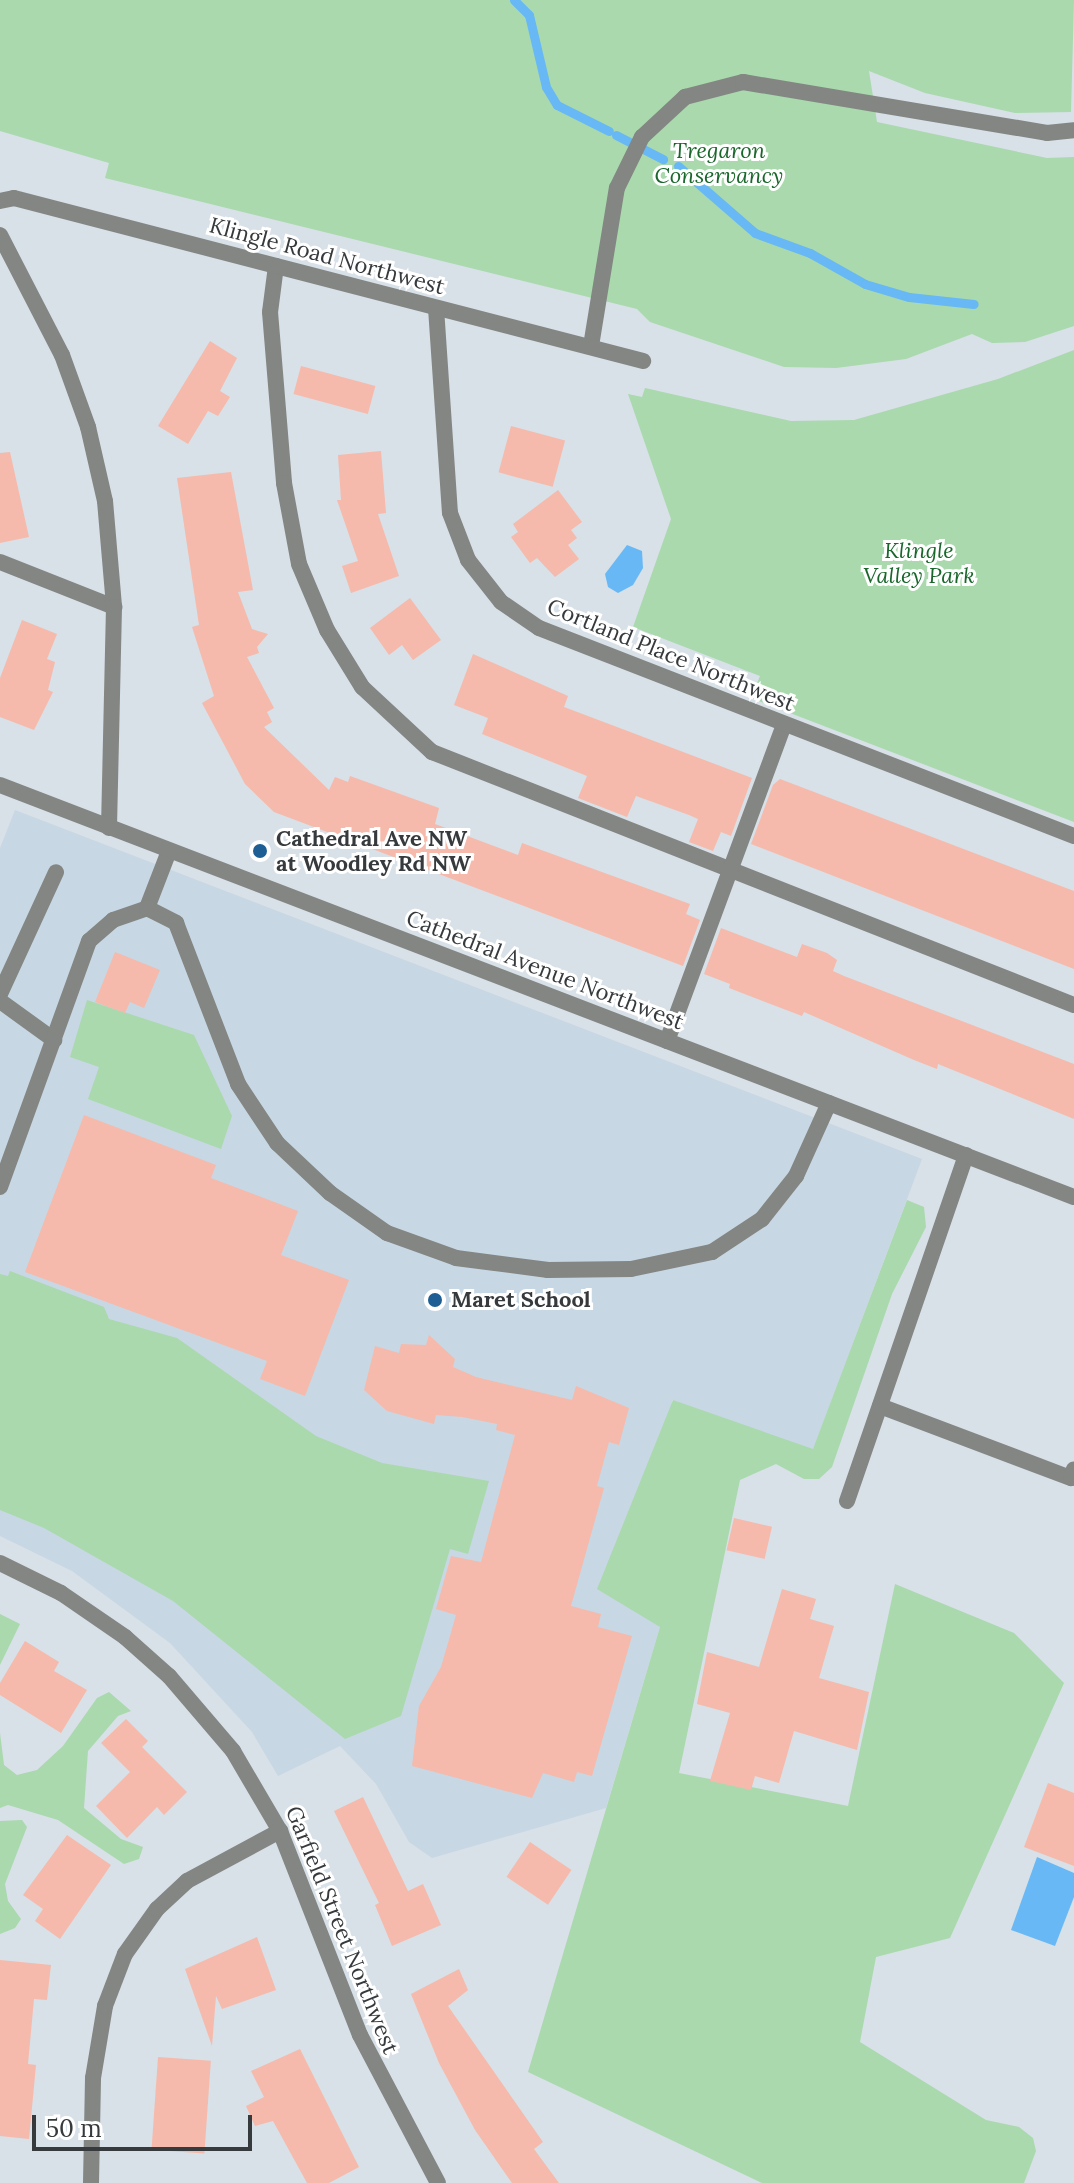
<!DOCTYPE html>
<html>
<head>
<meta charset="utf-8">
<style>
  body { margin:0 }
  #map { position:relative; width:1074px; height:2183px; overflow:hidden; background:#d8e0e8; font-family:Lora,serif }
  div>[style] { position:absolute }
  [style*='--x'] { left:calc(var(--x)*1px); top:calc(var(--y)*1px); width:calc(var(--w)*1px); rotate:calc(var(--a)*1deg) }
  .built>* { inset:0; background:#c8d7e4 }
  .green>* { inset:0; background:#a9d9ad }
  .water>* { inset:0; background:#67b8f5 }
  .stream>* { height:9px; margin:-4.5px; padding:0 4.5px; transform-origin:4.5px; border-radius:4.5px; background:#67b8f5 }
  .building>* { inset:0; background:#f5baab; transform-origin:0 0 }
  .lane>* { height:16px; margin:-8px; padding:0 8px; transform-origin:8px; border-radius:8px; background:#838682 }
  .street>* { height:16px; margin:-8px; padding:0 8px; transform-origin:8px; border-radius:8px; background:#838682 }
  .dots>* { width:22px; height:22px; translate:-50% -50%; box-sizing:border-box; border:4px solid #fff; border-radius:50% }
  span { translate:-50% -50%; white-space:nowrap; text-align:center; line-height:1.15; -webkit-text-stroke:6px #fff; paint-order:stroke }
  .park-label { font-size:22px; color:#19672b; font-style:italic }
  .street-label { font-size:22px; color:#363a3c }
  .poi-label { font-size:22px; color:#363a3c; font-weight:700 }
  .left { translate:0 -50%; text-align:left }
  .scale { position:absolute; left:32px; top:2115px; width:220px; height:36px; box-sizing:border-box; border:4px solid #363a3c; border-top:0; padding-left:10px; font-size:24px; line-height:28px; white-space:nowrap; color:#363a3c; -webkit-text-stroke:6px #fff; paint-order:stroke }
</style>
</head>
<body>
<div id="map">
  <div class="built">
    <i style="clip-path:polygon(15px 810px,922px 1159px,813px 1450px,672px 1400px,660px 1627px,606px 1808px,432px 1858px,409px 1842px,376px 1784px,340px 1746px,278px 1776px,252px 1732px,170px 1643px,72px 1571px,0 1536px,0 848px)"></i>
  </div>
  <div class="green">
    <i style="clip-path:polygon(0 0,1074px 0,1071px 112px,1015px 113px,925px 93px,869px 71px,877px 122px,1047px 158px,1074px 157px,1074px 326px,1025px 342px,992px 343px,972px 334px,906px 359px,836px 368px,784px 367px,650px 322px,637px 309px,105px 178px,109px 163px,0 131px)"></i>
    <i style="clip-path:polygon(1074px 350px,1074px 822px,751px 698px,760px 676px,633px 627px,671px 519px,628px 394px,642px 397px,645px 388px,791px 421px,854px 420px,998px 379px)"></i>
    <i style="clip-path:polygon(87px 1000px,194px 1035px,232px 1116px,221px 1149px,88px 1099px,99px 1067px,70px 1057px)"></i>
    <i style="clip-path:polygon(907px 1200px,924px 1207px,926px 1227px,892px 1294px,832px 1467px,819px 1479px,804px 1479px,776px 1464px,740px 1480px,679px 1773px,848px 1806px,895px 1584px,1014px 1633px,1064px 1683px,950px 1938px,876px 1957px,860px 2042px,986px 2120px,1019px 2127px,1033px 2138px,1036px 2151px,1024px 2183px,762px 2183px,528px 2072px,660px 1627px,597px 1589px,673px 1400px,813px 1449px)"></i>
    <i style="clip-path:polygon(10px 1271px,104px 1307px,109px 1319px,177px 1338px,316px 1436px,382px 1463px,489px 1481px,468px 1554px,450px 1549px,401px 1716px,345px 1739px,173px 1601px,44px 1528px,0 1510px,0 1274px,8px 1276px)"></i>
    <i style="clip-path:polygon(0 1614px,20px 1624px,0 1665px)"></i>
    <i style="clip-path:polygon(109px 1692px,131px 1711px,118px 1716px,88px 1751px,84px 1808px,121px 1839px,143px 1847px,139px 1859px,124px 1864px,58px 1820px,8px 1805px,0 1808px,0 1733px,4px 1765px,17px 1775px,37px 1770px,63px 1746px,97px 1698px)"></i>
    <i style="clip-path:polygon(22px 1820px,27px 1827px,5px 1884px,8px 1901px,21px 1919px,15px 1928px,0 1934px,0 1821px)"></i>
  </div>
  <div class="water">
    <i style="clip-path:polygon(627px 545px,642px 551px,643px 568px,633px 585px,618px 593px,608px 587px,605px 574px)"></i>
    <i style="clip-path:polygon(1037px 1857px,1074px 1873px,1074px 1897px,1055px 1946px,1011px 1930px)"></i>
  </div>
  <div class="stream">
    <i style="--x:514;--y:0;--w:21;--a:45"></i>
    <i style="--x:529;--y:15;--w:74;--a:76.7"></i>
    <i style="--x:546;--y:87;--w:21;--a:59"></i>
    <i style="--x:557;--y:105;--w:58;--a:26.6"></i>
    <i style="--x:616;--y:135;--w:53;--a:27.1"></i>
    <i style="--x:678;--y:166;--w:102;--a:41"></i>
    <i style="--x:755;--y:233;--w:59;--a:20"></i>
    <i style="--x:810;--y:253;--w:63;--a:29.4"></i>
    <i style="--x:865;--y:284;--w:46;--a:16.5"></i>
    <i style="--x:909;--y:297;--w:65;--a:6.1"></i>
  </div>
  <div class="building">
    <i style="clip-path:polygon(210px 341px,237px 358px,220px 391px,230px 397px,218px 416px,208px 411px,188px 444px,158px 426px)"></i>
    <i style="left:301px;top:366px;width:77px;height:29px;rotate:15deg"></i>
    <i style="left:511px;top:426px;width:56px;height:48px;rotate:15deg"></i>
    <i style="clip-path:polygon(381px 451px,386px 513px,378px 514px,399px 576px,351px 593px,342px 566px,358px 561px,337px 500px,341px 500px,338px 455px)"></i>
    <i style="clip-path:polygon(10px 452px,29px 537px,0 543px,0 453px)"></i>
    <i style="clip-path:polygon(231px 472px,253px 590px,238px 592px,252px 629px,268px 634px,257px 647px,259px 653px,247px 657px,274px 708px,267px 712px,272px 722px,264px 727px,329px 790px,335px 777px,348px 782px,350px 776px,439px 808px,435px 824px,518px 855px,522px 843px,690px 904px,686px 914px,700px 920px,683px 966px,274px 812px,245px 784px,202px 703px,214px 696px,192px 627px,199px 625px,177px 478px)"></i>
    <i style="clip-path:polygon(558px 490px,582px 522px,571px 530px,577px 538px,568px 545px,579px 559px,555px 577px,537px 558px,530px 563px,511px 537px,518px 532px,513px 524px)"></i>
    <i style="clip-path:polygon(410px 598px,441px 640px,413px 660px,402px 645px,389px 655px,370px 628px)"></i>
    <i style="clip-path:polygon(22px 620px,57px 634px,47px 659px,55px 662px,48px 690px,53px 692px,34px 730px,0 717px,0 678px)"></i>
    <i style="clip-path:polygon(473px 654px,568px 696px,564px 707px,752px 778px,731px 836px,721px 832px,713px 851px,689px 842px,698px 819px,689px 815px,636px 796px,627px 817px,578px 798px,587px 776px,482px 734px,488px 718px,454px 705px)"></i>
    <i style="clip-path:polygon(780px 779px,1074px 891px,1074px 969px,751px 844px,773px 785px)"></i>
    <i style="clip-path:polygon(721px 928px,797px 957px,802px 944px,827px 953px,837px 960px,833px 971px,844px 976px,1074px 1064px,1074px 1119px,938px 1064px,937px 1069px,914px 1060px,804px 1012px,802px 1016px,729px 988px,730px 984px,704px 974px)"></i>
    <i style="clip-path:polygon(115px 952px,160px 970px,144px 1008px,130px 1002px,125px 1013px,95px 1002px)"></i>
    <i style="clip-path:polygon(84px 1115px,216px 1165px,211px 1178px,298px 1211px,281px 1255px,349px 1280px,305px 1396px,260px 1379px,267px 1361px,25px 1272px)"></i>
    <i style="clip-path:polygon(429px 1335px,455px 1359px,453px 1367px,476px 1377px,572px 1400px,576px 1386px,629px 1408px,619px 1445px,609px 1442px,597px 1486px,604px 1488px,571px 1606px,601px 1614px,598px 1627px,632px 1636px,592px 1776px,577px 1772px,574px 1782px,543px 1773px,532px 1798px,412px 1766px,419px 1706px,441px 1667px,456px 1615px,436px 1609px,451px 1556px,481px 1562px,515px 1435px,496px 1430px,497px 1424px,462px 1417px,436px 1415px,434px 1424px,387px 1411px,364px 1390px,375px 1346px,399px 1353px,401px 1344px,426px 1345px)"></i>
    <i style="left:734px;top:1518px;width:39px;height:33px;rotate:13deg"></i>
    <i style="clip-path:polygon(782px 1589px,816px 1599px,810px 1619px,834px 1626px,819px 1678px,869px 1692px,857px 1750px,794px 1731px,779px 1783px,755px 1776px,751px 1790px,710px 1781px,730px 1713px,697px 1704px,707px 1652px,759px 1667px)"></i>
    <i style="clip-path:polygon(25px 1641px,59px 1662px,54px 1671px,87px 1690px,61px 1733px,0 1695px,0 1683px)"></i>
    <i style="clip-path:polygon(126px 1719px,148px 1741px,142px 1747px,187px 1792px,164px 1815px,157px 1807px,127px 1838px,96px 1806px,130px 1772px,101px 1743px)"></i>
    <i style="clip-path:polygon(1048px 1783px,1074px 1793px,1074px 1866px,1024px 1847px)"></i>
    <i style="clip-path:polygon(363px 1797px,408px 1891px,423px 1884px,441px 1925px,392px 1946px,375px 1905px,379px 1903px,334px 1811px)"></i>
    <i style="clip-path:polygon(67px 1835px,111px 1865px,60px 1939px,35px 1921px,43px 1909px,23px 1895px)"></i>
    <i style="left:530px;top:1842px;width:50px;height:42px;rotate:34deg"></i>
    <i style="clip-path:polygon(257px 1937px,276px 1990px,222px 2009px,216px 1996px,212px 2046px,185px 1969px)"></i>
    <i style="clip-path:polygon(0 1960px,51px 1965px,47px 2000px,34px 1999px,28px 2064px,36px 2065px,29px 2139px,0 2136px)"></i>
    <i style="clip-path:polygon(459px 1969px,468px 1990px,448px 2006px,543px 2142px,534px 2149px,559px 2183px,512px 2183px,475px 2130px,439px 2063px,411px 1994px)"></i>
    <i style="clip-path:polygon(300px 2049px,359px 2167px,329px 2183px,307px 2183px,273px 2121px,255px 2126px,246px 2106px,264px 2097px,251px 2071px)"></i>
    <i style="left:158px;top:2057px;width:53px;height:93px;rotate:4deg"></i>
  </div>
  <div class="lane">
    <i style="--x:276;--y:266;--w:46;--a:97.4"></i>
    <i style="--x:270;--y:312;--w:172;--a:85.3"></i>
    <i style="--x:284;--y:483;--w:82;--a:79.5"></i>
    <i style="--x:299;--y:564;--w:72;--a:67"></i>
    <i style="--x:327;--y:630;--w:67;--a:58.4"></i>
    <i style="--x:362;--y:687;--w:96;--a:42.9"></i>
    <i style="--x:432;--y:752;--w:690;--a:21.51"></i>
    <i style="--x:591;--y:346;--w:160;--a:-80.7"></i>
    <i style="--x:617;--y:188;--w:57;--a:-63.9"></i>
    <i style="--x:642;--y:137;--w:59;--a:-42.9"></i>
    <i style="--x:685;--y:97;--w:60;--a:-14.5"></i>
    <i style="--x:743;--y:82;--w:308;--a:9.5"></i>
    <i style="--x:1047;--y:133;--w:27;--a:-6"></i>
    <i style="--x:0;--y:562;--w:123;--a:21.5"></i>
    <i style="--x:147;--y:908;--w:61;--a:-68.9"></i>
    <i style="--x:0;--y:994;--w:134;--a:-65.3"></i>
    <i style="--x:0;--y:1001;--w:67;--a:35.8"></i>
    <i style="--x:667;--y:1041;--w:338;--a:-69.7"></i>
    <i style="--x:0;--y:1187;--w:262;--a:-70.1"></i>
    <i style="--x:89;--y:941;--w:32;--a:-41"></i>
    <i style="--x:113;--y:920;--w:36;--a:-19"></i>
    <i style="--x:147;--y:908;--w:33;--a:27"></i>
    <i style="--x:176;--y:923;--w:173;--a:68.9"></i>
    <i style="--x:238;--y:1084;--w:71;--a:56.5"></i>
    <i style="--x:277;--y:1143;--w:73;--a:43.3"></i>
    <i style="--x:330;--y:1193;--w:70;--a:35.1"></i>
    <i style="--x:387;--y:1233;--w:73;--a:19.9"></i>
    <i style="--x:456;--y:1258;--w:93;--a:7.4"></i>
    <i style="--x:548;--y:1270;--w:83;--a:-0.7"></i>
    <i style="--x:631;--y:1269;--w:83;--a:-11.9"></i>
    <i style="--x:712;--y:1252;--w:60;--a:-33.4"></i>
    <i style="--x:762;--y:1219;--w:55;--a:-51.7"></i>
    <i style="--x:796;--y:1176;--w:80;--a:-65.7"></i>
    <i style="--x:880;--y:1406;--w:204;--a:20.7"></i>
    <i style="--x:1071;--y:1478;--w:9;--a:-72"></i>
    <i style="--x:847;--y:1501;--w:366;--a:-71"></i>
  </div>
  <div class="street">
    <i style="--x:0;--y:201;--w:14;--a:-12"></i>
    <i style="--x:14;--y:198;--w:650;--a:14.53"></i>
    <i style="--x:0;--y:235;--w:135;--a:62.7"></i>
    <i style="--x:62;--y:355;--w:77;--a:70.1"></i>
    <i style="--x:88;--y:427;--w:76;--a:77.1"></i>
    <i style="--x:105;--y:501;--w:106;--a:85.1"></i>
    <i style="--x:114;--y:607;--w:221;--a:91.3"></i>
    <i style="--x:436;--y:308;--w:205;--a:86.1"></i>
    <i style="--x:450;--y:513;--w:50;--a:69"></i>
    <i style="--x:468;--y:560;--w:53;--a:51.8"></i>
    <i style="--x:501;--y:602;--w:46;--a:34.4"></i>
    <i style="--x:539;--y:628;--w:574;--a:21.25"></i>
    <i style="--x:0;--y:785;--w:1150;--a:20.99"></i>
    <i style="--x:0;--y:1563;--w:68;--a:26.2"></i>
    <i style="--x:61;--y:1593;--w:78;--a:34.5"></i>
    <i style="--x:125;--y:1637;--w:59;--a:41.6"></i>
    <i style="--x:169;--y:1676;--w:99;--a:49.5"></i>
    <i style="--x:233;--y:1751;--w:93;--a:59.6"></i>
    <i style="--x:280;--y:1831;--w:219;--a:68.6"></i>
    <i style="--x:360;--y:2035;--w:167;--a:62.2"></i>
    <i style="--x:91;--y:2183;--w:105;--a:-88.9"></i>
    <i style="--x:93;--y:2078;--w:73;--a:-80.5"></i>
    <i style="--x:105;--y:2006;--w:56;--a:-69"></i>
    <i style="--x:125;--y:1954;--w:55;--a:-54.6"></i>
    <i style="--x:157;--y:1909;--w:41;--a:-43"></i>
    <i style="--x:187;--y:1881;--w:106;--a:-28.3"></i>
  </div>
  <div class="dots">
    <i style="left:260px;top:851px;background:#1d5f94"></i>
    <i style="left:435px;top:1300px;background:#1d5f94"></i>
  </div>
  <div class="park-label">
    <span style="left:719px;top:163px">Tregaron<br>Conservancy</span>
    <span style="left:919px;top:563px">Klingle<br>Valley Park</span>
  </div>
  <div class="street-label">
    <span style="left:327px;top:256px;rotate:15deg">Klingle Road Northwest</span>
    <span style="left:671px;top:655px;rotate:22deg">Cortland Place Northwest</span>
    <span style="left:545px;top:970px;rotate:21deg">Cathedral Avenue Northwest</span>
    <span style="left:342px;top:1930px;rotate:68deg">Garfield Street Northwest</span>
  </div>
  <div class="poi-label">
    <span class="left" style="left:276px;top:851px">Cathedral Ave NW<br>at Woodley Rd NW</span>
    <span class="left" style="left:451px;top:1300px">Maret School</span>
  </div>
  <div class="scale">50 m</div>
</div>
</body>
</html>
